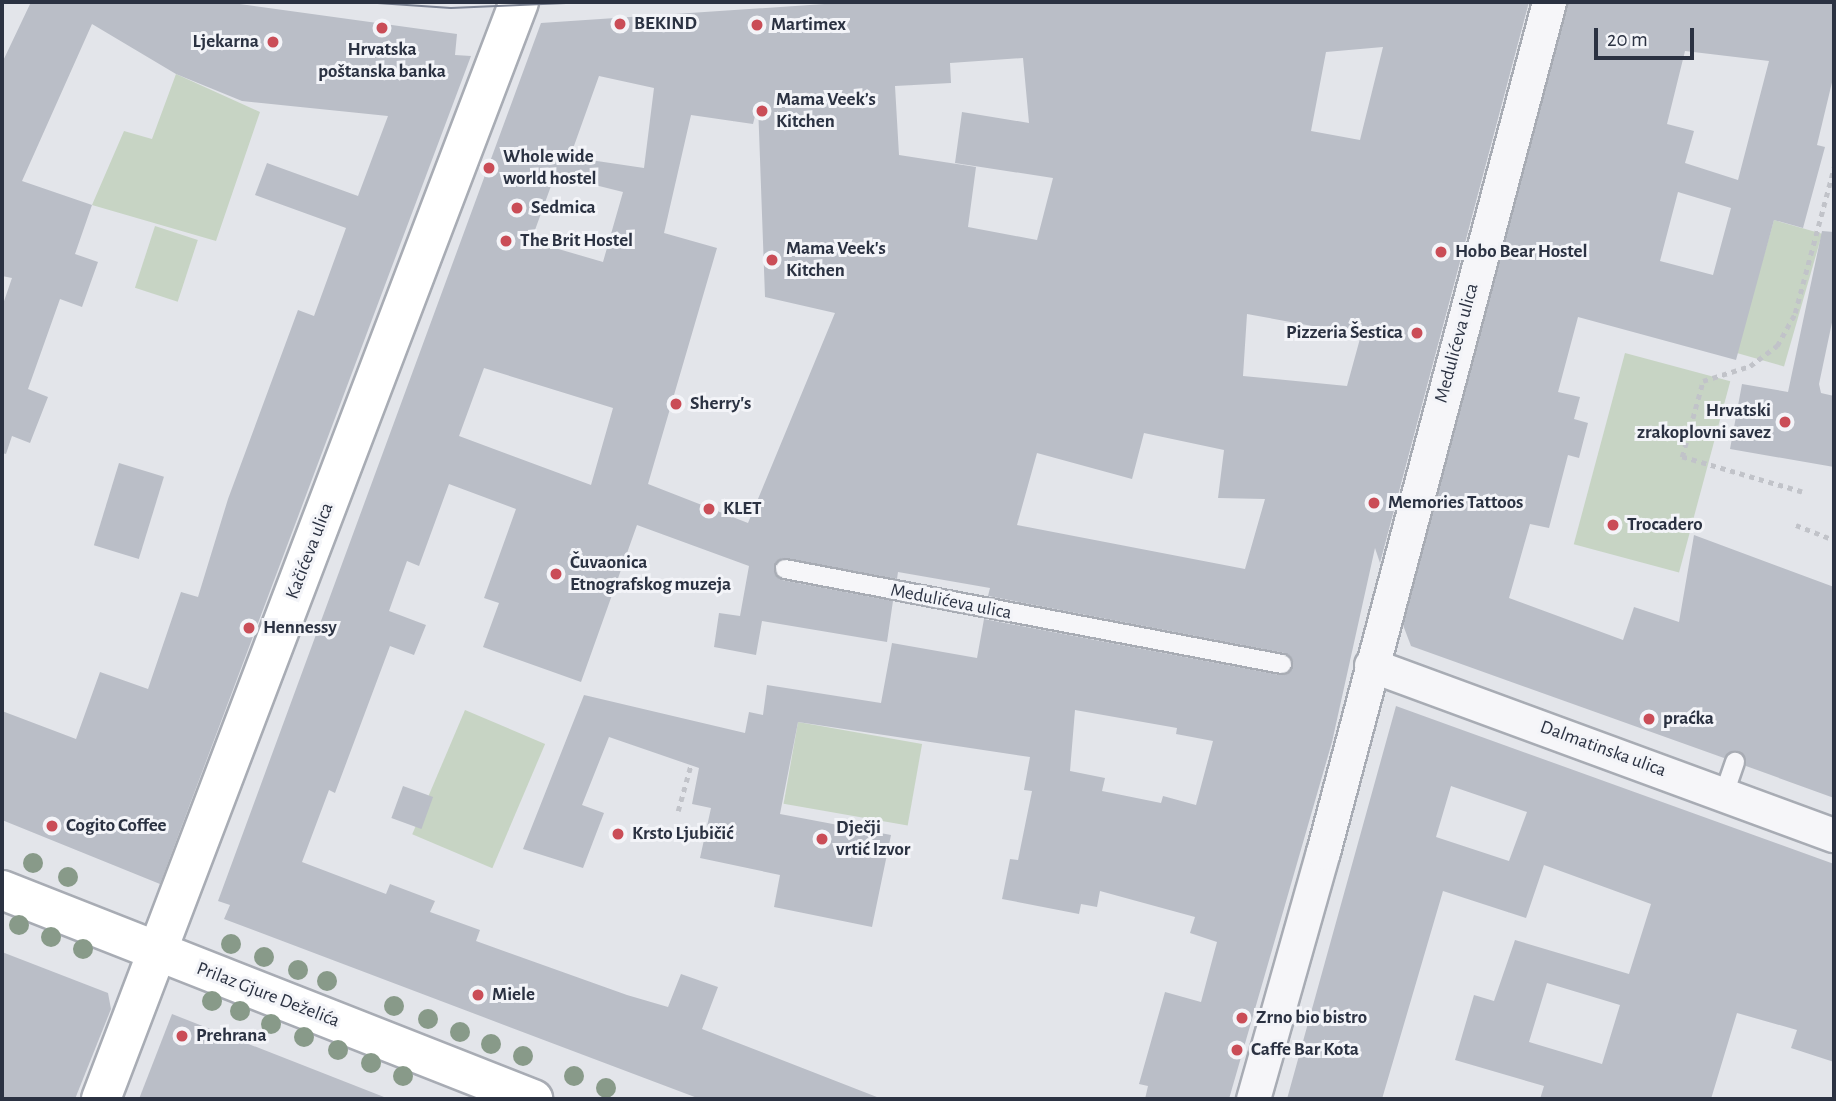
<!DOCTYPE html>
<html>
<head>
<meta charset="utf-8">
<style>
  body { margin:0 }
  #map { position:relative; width:1836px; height:1101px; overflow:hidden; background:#e3e5ea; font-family:"Alegreya Sans",sans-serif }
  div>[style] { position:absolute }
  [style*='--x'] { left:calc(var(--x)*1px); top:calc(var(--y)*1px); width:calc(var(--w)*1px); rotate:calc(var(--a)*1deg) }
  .green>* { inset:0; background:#c7d4c4; transform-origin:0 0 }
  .building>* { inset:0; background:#babec7; transform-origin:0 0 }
  .path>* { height:4.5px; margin-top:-2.25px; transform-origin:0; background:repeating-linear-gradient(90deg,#c1c3c9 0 5px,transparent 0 10px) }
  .roads { filter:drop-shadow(2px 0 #a8acb4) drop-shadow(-2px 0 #a8acb4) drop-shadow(0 2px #a8acb4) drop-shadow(0 -2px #a8acb4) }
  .lane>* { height:18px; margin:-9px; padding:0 9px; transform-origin:9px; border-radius:9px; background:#f6f6f9 }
  .street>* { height:33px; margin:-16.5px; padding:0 16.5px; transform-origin:16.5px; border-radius:16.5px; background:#f6f6f9 }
  .secondary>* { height:38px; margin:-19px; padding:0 19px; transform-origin:19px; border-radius:19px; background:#fff }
  .tram>* { height:2px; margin:-1px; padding:0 1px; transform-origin:1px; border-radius:1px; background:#7d8494 }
  .trees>* { width:20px; height:20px; margin:-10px; border-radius:50%; background:#889a89 }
  .dots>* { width:19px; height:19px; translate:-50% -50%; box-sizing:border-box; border:4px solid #f3f4f8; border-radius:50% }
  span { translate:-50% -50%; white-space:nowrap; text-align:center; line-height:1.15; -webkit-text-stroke:6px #f3f4f8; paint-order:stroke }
  .poi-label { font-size:19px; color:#2b3242; font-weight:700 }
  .left { translate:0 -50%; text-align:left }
  .right { translate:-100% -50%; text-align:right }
  .street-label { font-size:19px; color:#2b3242 }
  .frame { position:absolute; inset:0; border:4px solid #2b3242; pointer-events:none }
  .scale { position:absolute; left:1594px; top:28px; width:100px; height:32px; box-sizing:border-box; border:4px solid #2b3242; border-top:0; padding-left:9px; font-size:21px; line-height:24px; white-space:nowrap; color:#2b3242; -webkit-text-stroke:5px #f3f4f8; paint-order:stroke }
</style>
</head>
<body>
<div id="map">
  <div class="green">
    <i style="clip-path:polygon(176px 74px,260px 112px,216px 241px,92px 205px,124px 131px,152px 139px)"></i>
    <i style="left:1774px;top:220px;width:50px;height:138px;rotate:16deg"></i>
    <i style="left:155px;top:226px;width:45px;height:65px;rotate:18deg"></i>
    <i style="left:1625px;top:353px;width:109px;height:198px;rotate:15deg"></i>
    <i style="left:465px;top:710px;width:87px;height:135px;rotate:23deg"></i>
    <i style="left:798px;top:722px;width:126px;height:83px;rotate:10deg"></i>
  </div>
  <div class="building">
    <i style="clip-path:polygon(31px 2px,225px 2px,457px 34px,455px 55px,471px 56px,160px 884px,2px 820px,2px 711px,76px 739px,100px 672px,148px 689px,181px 592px,198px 597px,228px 499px,298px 310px,314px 316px,346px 228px,255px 195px,267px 163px,358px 196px,388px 116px,242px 101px,176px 74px,92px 24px,22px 181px,92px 205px,75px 254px,98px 262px,82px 307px,60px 299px,28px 389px,48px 397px,30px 443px,12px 436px,6px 454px,2px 453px,2px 307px,12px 278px,2px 276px,2px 63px)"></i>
    <i style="clip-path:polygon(evenodd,854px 2px,1529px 2px,1380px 563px,1375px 548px,1332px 742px,1229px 1099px,1145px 1099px,1148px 1086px,1139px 1084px,1165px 992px,1201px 1002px,1217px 942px,1190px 933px,1195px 917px,1100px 891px,1097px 907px,1081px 904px,1079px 914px,1002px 899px,1010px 859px,1018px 860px,1032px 791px,1024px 790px,1030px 757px,798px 722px,780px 814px,891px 835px,872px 927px,774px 907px,780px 875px,700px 858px,711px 808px,692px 804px,699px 768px,609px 737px,582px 805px,604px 813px,583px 868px,523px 849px,584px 695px,745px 733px,749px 712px,763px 715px,767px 685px,881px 703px,892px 643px,977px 658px,984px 619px,1280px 675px,1293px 667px,1284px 653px,988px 596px,990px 588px,898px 572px,897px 579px,782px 558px,774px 568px,782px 580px,893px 601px,887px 642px,762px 621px,756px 655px,714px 647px,719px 613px,740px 616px,749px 566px,637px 525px,581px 682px,483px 647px,499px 603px,484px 598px,516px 509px,449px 484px,419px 566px,407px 561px,389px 611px,426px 625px,414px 655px,390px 646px,335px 793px,329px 790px,302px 862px,386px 894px,390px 884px,435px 901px,430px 912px,480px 930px,476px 941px,627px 995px,668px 1007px,681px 974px,718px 987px,702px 1029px,882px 1099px,700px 1099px,224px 919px,230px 905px,218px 901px,541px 23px,854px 2px,1383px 47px,1360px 140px,1311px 131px,1326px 52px,1383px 47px,854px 2px,1023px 58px,1029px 123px,962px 112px,955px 163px,1053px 178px,1037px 240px,968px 227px,976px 167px,899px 155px,895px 86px,951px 83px,950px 63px,1023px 58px,854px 2px,599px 76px,654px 88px,644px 168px,570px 157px,599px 76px,854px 2px,758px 104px,765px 297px,835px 313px,748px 523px,648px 484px,717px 248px,664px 233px,691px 115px,753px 124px,758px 104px,854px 2px,555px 175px,623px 192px,603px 262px,531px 241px,555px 175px,854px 2px,1247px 314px,1361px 335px,1347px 386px,1243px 376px,1247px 314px,854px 2px,484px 368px,613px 408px,591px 485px,459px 436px,484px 368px,854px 2px,1144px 433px,1224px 450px,1218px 498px,1265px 499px,1245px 569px,1017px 525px,1037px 453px,1132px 479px,1144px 433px,854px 2px,1075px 710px,1177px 728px,1176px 734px,1213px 741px,1196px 805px,1163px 796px,1161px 803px,1102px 791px,1105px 778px,1070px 771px,1075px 710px)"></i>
    <i style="clip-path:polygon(evenodd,1568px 2px,1834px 2px,1834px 74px,1817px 145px,1825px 147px,1803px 228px,1774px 220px,1736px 360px,1578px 317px,1558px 392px,1580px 397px,1574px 419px,1588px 423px,1579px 458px,1568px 455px,1549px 528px,1530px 524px,1509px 598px,1623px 640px,1634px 607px,1679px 622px,1694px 535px,1834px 587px,1834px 798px,1746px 766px,1739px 752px,1724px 758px,1411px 646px,1403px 625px,1568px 2px,1685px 51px,1769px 61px,1738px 180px,1685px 163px,1694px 131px,1667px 124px,1685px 51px,1568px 2px,1678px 192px,1731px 208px,1713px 275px,1660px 261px,1678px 192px)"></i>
    <i style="clip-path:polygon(1822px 231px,1834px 232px,1834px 313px,1819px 384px,1821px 393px,1834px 396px,1834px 467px,1730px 449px,1742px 384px,1788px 392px)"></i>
    <i style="left:119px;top:463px;width:47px;height:86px;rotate:17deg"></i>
    <i style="clip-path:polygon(evenodd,1396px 706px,1834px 864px,1834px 1062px,1791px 1048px,1797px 1030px,1737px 1013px,1711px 1099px,1540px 1099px,1544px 1086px,1455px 1060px,1474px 995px,1494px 1001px,1515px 940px,1629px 974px,1651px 904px,1544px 865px,1526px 918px,1443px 891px,1382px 1099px,1287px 1099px,1396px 706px,1451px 786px,1527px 812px,1509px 861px,1436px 837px,1451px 786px,1396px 706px,1547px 983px,1620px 1005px,1602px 1064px,1529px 1042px,1547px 983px)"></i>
    <i style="left:403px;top:786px;width:32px;height:34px;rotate:20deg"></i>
    <i style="clip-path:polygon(2px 952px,108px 993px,111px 1009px,75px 1099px,2px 1099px)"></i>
    <i style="clip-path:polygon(172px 1014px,384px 1097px,384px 1099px,139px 1099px)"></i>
  </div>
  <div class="path">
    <i style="--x:1802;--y:492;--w:125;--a:-163.7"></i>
    <i style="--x:1682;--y:457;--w:79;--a:-74.6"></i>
    <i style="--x:1703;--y:381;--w:49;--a:-17.7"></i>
    <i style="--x:1750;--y:366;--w:34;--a:-37"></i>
    <i style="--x:1777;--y:346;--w:38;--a:-61"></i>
    <i style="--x:1795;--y:313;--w:151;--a:-75"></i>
    <i style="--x:1796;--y:525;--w:41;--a:21.5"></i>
    <i style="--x:678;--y:811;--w:49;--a:-74.5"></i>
  </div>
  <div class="roads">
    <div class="lane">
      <i style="--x:785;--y:569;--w:506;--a:10.82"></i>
      <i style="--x:1724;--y:794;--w:34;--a:-71"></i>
    </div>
    <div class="street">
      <i style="--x:1371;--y:665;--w:493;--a:20.2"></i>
      <i style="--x:1253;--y:1099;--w:257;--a:-74.2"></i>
      <i style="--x:1323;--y:852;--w:880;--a:-75.11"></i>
    </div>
    <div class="secondary">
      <i style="--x:2;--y:890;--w:571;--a:21.48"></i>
      <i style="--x:101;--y:1099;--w:1174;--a:-69.14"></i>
    </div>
  </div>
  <div class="tram">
    <i style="--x:363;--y:2;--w:88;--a:3.9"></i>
    <i style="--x:451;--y:8;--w:138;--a:-2.5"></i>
  </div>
  <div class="trees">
    <i style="left:33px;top:863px"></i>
    <i style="left:68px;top:877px"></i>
    <i style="left:19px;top:925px"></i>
    <i style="left:51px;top:937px"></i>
    <i style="left:231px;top:944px"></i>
    <i style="left:83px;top:949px"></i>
    <i style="left:264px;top:957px"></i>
    <i style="left:298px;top:970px"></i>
    <i style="left:327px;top:981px"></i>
    <i style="left:212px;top:1001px"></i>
    <i style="left:394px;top:1006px"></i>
    <i style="left:240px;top:1011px"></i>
    <i style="left:428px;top:1019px"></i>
    <i style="left:271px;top:1024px"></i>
    <i style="left:460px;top:1032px"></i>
    <i style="left:304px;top:1037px"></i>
    <i style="left:491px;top:1044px"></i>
    <i style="left:338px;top:1050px"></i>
    <i style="left:523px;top:1056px"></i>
    <i style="left:371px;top:1063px"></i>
    <i style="left:403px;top:1076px"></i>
    <i style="left:574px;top:1076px"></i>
    <i style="left:606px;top:1088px"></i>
  </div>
  <div class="dots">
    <i style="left:620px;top:24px;background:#ca4d57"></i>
    <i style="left:757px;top:25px;background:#ca4d57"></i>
    <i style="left:382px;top:28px;background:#ca4d57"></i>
    <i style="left:273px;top:42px;background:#ca4d57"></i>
    <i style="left:762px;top:111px;background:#ca4d57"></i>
    <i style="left:489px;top:168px;background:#ca4d57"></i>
    <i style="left:517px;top:208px;background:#ca4d57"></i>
    <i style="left:506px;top:241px;background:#ca4d57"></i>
    <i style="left:1441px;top:252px;background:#ca4d57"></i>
    <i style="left:772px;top:260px;background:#ca4d57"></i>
    <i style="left:1417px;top:333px;background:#ca4d57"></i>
    <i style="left:676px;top:404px;background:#ca4d57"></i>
    <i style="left:1785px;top:422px;background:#ca4d57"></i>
    <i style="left:1374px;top:503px;background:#ca4d57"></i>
    <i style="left:709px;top:509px;background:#ca4d57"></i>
    <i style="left:1613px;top:525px;background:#ca4d57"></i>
    <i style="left:556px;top:574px;background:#ca4d57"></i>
    <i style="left:249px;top:628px;background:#ca4d57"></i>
    <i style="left:1649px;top:719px;background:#ca4d57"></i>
    <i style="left:52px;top:826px;background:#ca4d57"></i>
    <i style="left:618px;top:834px;background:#ca4d57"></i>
    <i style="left:822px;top:839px;background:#ca4d57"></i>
    <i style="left:478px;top:995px;background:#ca4d57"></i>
    <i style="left:1242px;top:1018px;background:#ca4d57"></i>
    <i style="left:182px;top:1036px;background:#ca4d57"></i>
    <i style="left:1237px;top:1050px;background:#ca4d57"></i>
  </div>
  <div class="poi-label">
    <span class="left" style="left:634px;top:24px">BEKIND</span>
    <span class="left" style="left:771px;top:25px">Martimex</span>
    <span class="right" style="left:259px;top:42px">Ljekarna</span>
    <span style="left:382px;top:61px">Hrvatska<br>poštanska banka</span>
    <span class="left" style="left:776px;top:111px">Mama Veek’s<br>Kitchen</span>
    <span class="left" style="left:503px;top:168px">Whole wide<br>world hostel</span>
    <span class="left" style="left:531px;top:208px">Sedmica</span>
    <span class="left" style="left:520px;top:241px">The Brit Hostel</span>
    <span class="left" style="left:786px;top:260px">Mama Veek's<br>Kitchen</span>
    <span class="left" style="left:1455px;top:252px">Hobo Bear Hostel</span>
    <span class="right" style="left:1403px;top:333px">Pizzeria Šestica</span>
    <span class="left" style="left:690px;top:404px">Sherry's</span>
    <span class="right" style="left:1771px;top:422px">Hrvatski<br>zrakoplovni savez</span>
    <span class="left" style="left:1388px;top:503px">Memories Tattoos</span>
    <span class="left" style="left:723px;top:509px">KLET</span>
    <span class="left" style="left:1627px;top:525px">Trocadero</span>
    <span class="left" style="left:570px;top:574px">Čuvaonica<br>Etnografskog muzeja</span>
    <span class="left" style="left:263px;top:628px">Hennessy</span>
    <span class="left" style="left:1663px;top:719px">praćka</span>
    <span class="left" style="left:66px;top:826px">Cogito Coffee</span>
    <span class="left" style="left:836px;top:839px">Dječji<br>vrtić Izvor</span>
    <span class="left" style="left:632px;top:834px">Krsto Ljubičić</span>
    <span class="left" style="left:492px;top:995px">Miele</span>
    <span class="left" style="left:1256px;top:1018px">Zrno bio bistro</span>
    <span class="left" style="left:196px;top:1036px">Prehrana</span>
    <span class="left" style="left:1251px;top:1050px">Caffe Bar Kota</span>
  </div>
  <div class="street-label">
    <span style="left:1457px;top:343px;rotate:-75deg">Medulićeva ulica</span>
    <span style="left:310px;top:551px;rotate:-69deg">Kačićeva ulica</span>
    <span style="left:951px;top:602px;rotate:11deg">Medulićeva ulica</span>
    <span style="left:1603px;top:749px;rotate:20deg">Dalmatinska ulica</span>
    <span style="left:268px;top:995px;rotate:21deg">Prilaz Gjure Deželića</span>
  </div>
  <div class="frame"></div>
  <div class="scale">20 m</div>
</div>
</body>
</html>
